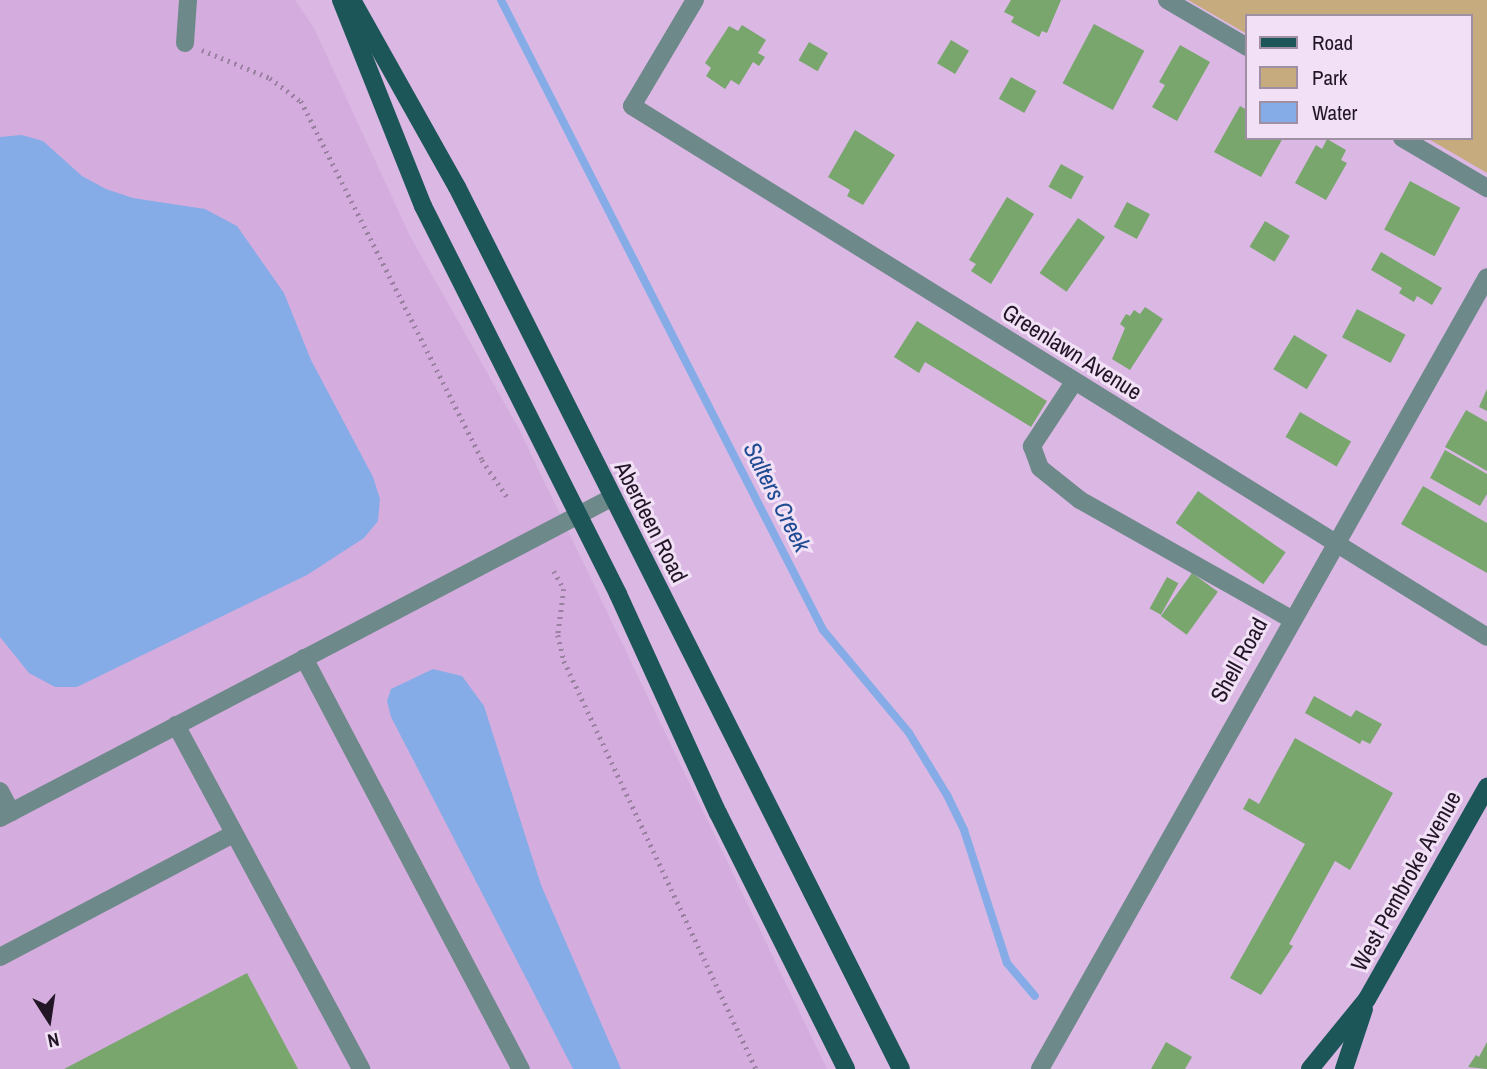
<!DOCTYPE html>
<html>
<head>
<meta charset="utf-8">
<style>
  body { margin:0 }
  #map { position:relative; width:1487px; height:1069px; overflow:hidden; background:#dab8e3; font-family:"Archivo Narrow",sans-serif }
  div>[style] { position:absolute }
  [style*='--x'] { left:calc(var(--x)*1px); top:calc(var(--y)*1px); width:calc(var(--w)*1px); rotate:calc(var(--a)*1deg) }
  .built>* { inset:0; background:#d4adde }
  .green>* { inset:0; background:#c6ab7f }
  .water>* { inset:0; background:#86ace7 }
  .stream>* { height:8px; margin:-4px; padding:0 4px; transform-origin:4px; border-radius:4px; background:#86ace7 }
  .building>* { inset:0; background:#78a66d; transform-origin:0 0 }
  .path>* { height:4.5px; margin-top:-2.25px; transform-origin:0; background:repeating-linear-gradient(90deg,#9a80a1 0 2px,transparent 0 7px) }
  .minor>* { height:18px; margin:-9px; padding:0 9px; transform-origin:9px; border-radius:9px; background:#6e898a }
  .major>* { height:18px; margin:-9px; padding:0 9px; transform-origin:9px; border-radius:9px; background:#1c5659 }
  span { translate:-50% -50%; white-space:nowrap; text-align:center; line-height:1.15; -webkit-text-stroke:6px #f1e0f6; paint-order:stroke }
  .street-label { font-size:23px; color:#221626 }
  .water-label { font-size:24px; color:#1e4b91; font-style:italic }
  .legend { position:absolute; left:1245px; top:14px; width:228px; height:126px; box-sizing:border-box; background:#f1e0f6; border:2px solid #9e8fa3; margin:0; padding:9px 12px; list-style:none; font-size:21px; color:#221626 }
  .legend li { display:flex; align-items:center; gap:14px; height:35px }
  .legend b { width:35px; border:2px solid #9e8fa3 }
  .north { position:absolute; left:14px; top:985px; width:70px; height:70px; -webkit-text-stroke:5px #f1e0f6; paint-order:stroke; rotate:168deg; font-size:19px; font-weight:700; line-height:28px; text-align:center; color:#221626 }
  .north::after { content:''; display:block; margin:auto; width:24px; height:32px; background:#221626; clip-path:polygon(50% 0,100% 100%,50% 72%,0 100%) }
</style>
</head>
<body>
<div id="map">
  <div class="built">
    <i style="clip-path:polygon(0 0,295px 0,314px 28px,410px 236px,519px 429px,827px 1069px,0 1069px)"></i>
  </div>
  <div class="green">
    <i style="clip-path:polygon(1188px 0,1487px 0,1487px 173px,1427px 138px,1471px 138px,1471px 16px,1247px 16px,1247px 34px)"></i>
  </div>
  <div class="water">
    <i style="clip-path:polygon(22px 135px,43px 141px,82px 176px,106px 189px,133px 198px,205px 209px,237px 226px,284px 293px,311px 360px,373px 477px,380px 499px,378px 521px,364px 538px,307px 575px,77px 687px,55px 687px,29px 673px,0 637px,0 137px)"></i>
    <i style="clip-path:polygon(433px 669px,462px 676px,484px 706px,541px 885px,621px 1069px,573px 1069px,391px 717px,387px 701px,391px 689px)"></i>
  </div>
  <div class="stream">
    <i style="--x:501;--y:0;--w:708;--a:62.93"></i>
    <i style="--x:823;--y:630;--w:134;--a:50.1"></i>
    <i style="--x:909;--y:733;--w:73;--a:58.5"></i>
    <i style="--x:947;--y:795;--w:39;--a:64"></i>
    <i style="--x:964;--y:830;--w:140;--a:72.1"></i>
    <i style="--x:1007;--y:963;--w:43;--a:49.7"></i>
  </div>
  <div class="building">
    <i style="clip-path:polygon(1011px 0,1061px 0,1047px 33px,1042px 31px,1039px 37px,1011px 22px,1014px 17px,1004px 12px)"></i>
    <i style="left:1094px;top:24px;width:57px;height:67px;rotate:28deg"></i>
    <i style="clip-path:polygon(742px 25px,766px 40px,758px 53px,765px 57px,759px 66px,753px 62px,739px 85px,731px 80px,725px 89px,706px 76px,711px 68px,705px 63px,729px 26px,738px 31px)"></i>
    <i style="left:951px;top:40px;width:21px;height:27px;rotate:31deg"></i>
    <i style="left:809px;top:42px;width:22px;height:21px;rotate:30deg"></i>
    <i style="clip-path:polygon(1180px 45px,1210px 62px,1177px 121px,1152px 107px,1165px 85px,1159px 82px)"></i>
    <i style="left:1011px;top:77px;width:29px;height:25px;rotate:29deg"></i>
    <i style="clip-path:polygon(1240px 106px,1247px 110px,1247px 138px,1283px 138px,1261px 177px,1214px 152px)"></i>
    <i style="clip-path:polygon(855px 130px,895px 155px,863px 205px,847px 196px,850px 190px,828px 177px)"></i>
    <i style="clip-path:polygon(1327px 139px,1346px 150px,1341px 160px,1347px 163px,1326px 200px,1295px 183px,1316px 145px,1322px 149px)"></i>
    <i style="left:1061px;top:164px;width:26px;height:26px;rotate:29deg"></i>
    <i style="left:1410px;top:181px;width:57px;height:55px;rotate:28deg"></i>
    <i style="clip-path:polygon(1007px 197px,1034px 214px,991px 284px,971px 271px,976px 264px,969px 260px)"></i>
    <i style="left:1127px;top:202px;width:26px;height:28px;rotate:28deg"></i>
    <i style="left:1078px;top:218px;width:33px;height:67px;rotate:35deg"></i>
    <i style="left:1265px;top:221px;width:29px;height:30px;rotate:31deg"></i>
    <i style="clip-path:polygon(1381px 252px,1442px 288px,1432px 305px,1417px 296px,1414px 302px,1399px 293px,1402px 288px,1371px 270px)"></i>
    <i style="clip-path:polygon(1145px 307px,1163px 319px,1130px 370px,1112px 359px,1125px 328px,1120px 324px,1126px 314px,1130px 316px,1134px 310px,1140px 314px)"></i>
    <i style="left:1357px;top:309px;width:55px;height:32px;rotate:28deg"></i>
    <i style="clip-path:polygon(917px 321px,1047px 401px,1031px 427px,925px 362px,919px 373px,894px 357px)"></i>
    <i style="left:1294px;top:335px;width:39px;height:40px;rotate:31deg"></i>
    <i style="clip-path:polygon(1487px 389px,1487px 411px,1479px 407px)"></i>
    <i style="clip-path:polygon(1466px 410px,1487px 422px,1487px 471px,1445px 447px)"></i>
    <i style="left:1300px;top:412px;width:59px;height:29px;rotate:30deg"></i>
    <i style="clip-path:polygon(1445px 450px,1487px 474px,1487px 494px,1480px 506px,1430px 478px)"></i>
    <i style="clip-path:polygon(1423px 486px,1487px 523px,1487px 573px,1401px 524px)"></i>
    <i style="left:1198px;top:491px;width:107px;height:39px;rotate:35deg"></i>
    <i style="left:1192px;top:573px;width:32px;height:53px;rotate:36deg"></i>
    <i style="left:1167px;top:577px;width:13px;height:36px;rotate:29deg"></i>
    <i style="clip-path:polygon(1314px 696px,1351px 717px,1356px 710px,1382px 724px,1370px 744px,1362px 740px,1360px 744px,1305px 713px)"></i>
    <i style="clip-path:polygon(1295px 738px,1393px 793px,1350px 870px,1335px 861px,1289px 944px,1293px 946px,1261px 995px,1230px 978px,1305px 844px,1243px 809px,1249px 798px,1259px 804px)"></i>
    <i style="clip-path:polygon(247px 973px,298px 1069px,64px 1069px)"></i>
    <i style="clip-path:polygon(1166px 1042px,1192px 1057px,1185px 1069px,1151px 1069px)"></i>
    <i style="clip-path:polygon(1487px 1042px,1487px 1069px,1468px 1067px,1476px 1055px,1479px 1057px)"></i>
  </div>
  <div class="path">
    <i style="--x:202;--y:50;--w:74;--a:22.4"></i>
    <i style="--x:270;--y:78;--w:39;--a:37"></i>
    <i style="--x:301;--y:101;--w:402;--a:63.2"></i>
    <i style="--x:482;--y:460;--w:46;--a:55.6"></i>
    <i style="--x:554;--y:571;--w:21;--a:61"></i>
    <i style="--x:564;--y:589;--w:46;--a:97.4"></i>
    <i style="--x:558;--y:635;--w:27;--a:77"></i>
    <i style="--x:564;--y:661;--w:451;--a:64.8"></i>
  </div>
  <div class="minor">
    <i style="--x:695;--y:0;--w:123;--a:120.7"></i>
    <i style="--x:632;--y:106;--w:1006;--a:31.84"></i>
    <i style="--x:1167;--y:0;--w:93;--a:30.4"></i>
    <i style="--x:185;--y:43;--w:43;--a:-86"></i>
    <i style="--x:1402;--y:138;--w:99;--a:30.5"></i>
    <i style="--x:1074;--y:382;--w:77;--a:123.3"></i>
    <i style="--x:1032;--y:446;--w:23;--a:70"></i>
    <i style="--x:1040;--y:468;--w:51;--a:38.7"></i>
    <i style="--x:1080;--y:500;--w:242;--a:29.4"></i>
    <i style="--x:304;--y:658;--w:465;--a:62.2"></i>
    <i style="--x:176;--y:725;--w:391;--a:61.7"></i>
    <i style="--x:0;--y:791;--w:24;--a:62"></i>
    <i style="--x:0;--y:818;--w:690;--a:-27.64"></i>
    <i style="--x:0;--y:957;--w:263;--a:-27.8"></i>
    <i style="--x:1040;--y:1069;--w:909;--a:-60.56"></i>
  </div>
  <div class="major">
    <i style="--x:341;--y:0;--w:222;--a:68.3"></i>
    <i style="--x:423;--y:206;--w:434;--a:63.3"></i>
    <i style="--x:618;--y:594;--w:241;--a:65.5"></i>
    <i style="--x:718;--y:813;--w:286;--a:63.4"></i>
    <i style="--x:352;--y:0;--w:214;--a:60.7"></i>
    <i style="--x:457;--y:187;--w:987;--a:63.28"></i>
    <i style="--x:1310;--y:1069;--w:90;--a:-50.8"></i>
    <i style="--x:1367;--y:999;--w:244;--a:-60.5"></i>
    <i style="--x:1344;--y:1069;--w:63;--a:-71.6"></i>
  </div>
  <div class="street-label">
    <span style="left:1072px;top:352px;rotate:32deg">Greenlawn Avenue</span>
    <span style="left:651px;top:522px;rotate:63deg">Aberdeen Road</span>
    <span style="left:1239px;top:660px;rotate:-61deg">Shell Road</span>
    <span style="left:1406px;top:881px;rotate:-61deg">West Pembroke Avenue</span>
  </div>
  <div class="water-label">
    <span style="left:777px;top:497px;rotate:63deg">Salters Creek</span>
  </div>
  <ul class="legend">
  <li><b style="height:9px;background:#1c5659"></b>Road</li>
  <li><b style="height:19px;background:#c6ab7f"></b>Park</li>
  <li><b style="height:19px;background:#86ace7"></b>Water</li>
  </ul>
  <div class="north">N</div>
</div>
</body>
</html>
